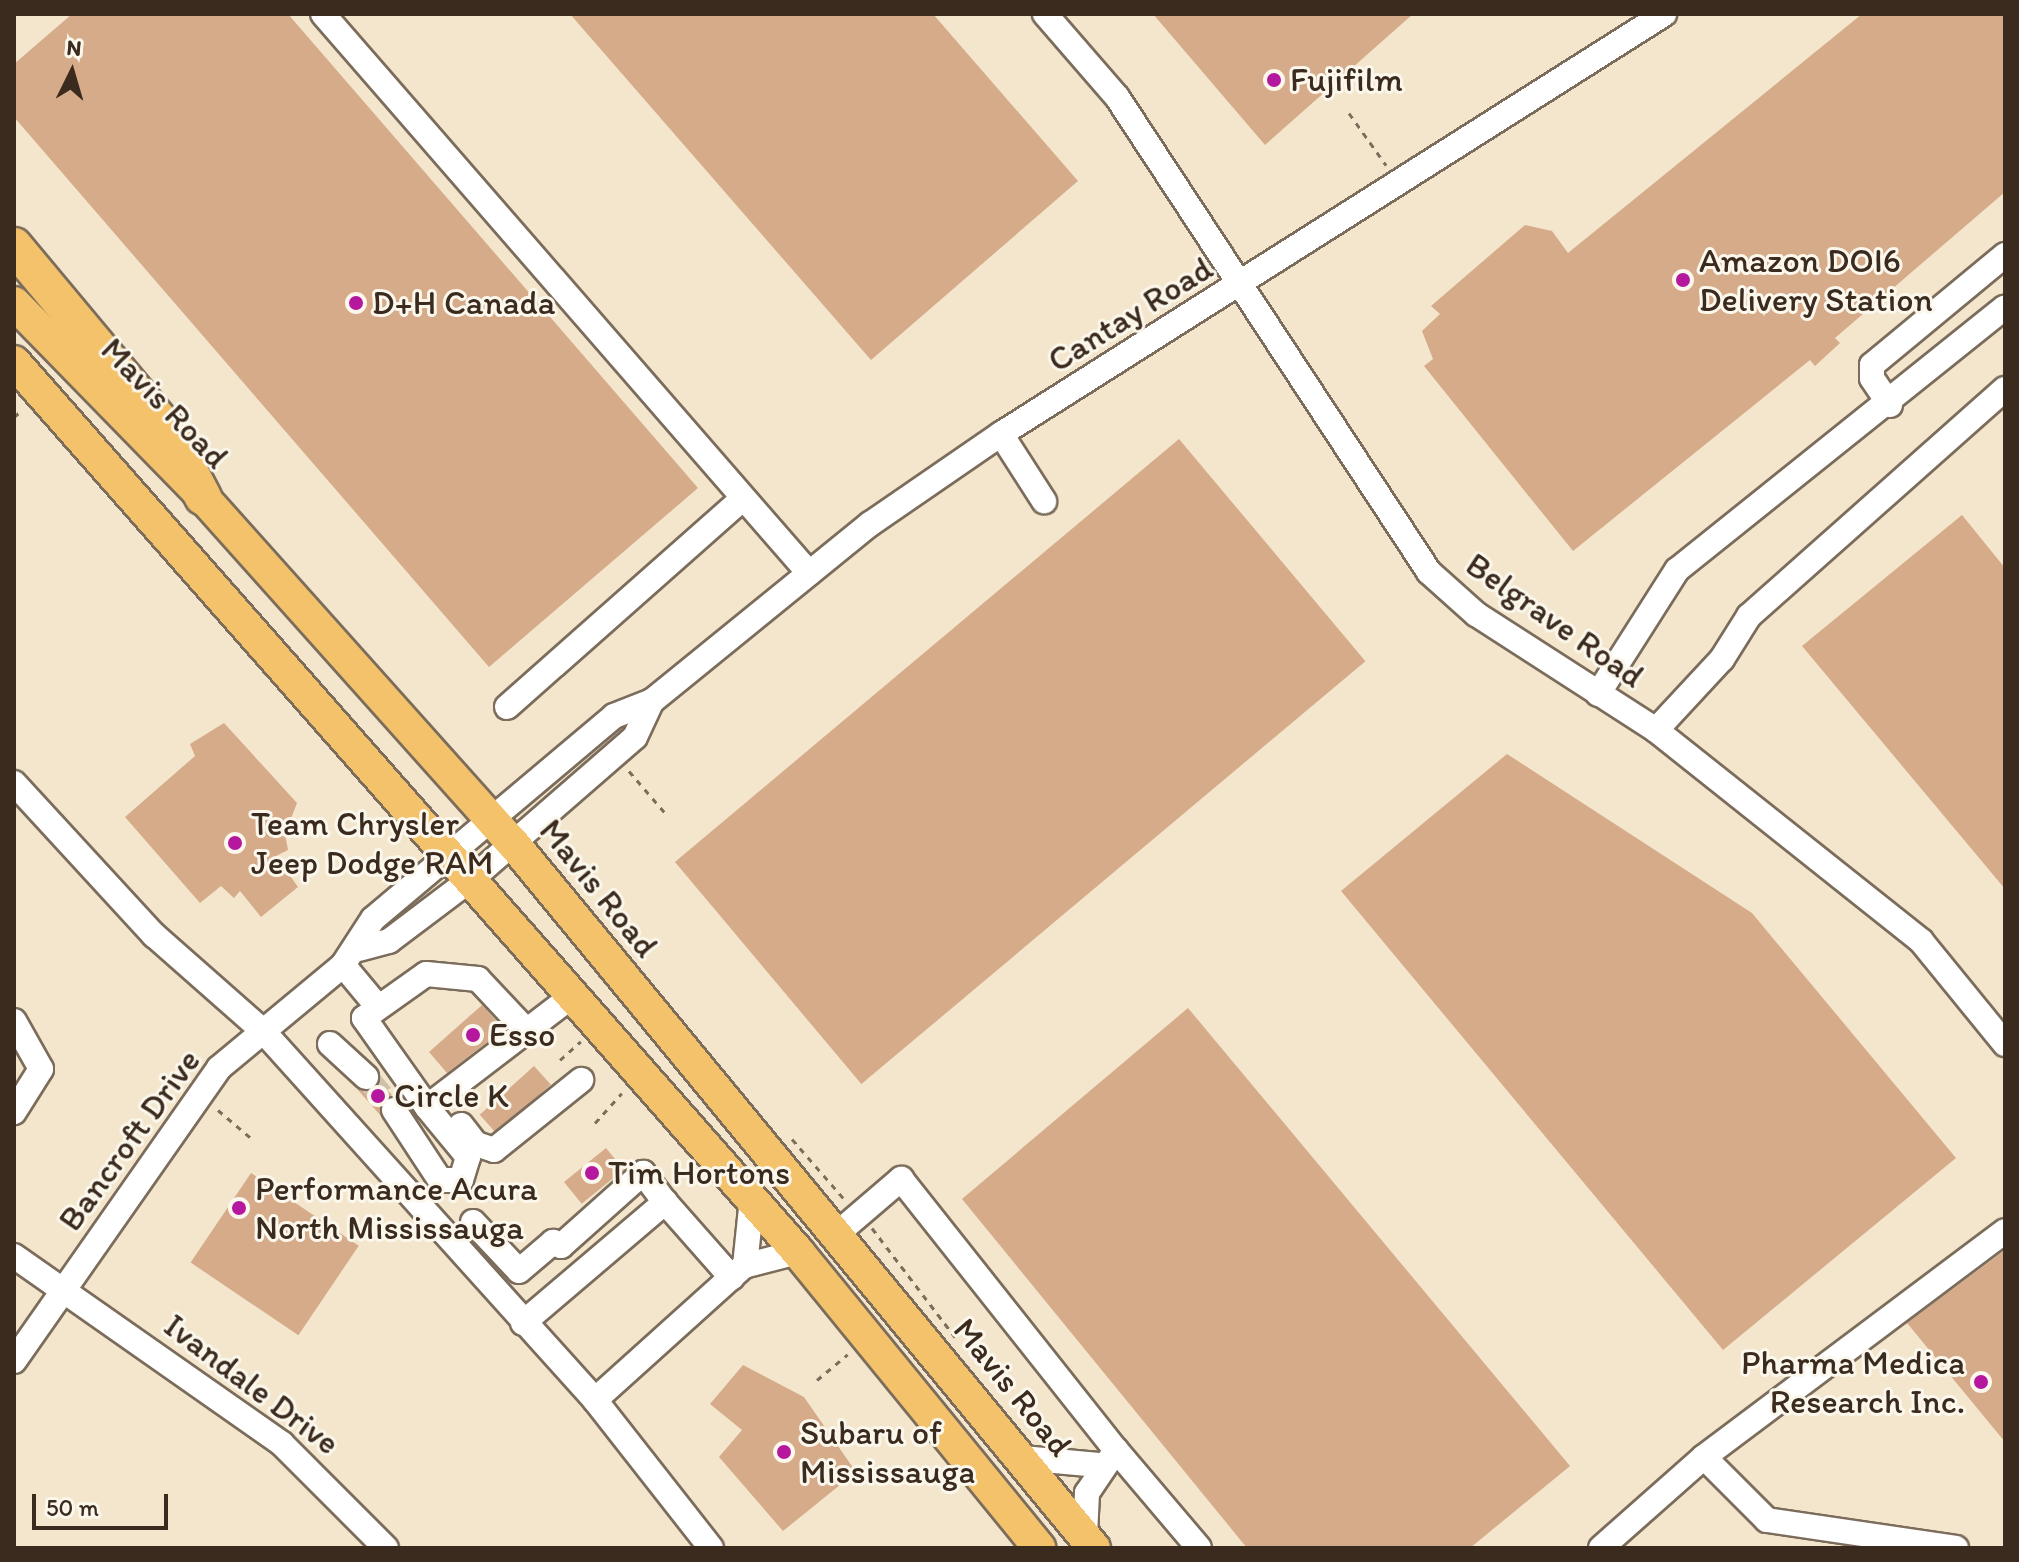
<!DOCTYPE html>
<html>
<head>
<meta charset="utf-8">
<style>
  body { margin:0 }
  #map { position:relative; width:2019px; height:1562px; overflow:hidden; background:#f3e6cc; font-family:Itim,sans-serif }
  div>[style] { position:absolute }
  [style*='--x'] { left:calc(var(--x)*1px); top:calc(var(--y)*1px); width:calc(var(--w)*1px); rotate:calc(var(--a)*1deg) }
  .building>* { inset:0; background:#d6ab8a; transform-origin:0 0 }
  .minor-tunnel>* { height:24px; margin-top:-12px; transform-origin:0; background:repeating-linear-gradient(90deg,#cec0a9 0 24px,transparent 0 36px) }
  .path>* { height:3px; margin-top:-1.5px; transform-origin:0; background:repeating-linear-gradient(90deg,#7b6c5b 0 6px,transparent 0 12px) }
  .roads { filter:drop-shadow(2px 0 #7b6c5b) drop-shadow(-2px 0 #7b6c5b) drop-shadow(0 2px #7b6c5b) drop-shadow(0 -2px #7b6c5b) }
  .minor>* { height:24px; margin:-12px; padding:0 12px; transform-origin:12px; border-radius:12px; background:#fff }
  .major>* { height:32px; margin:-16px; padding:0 16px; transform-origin:16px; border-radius:16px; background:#f3c26a }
  .highway>* { height:36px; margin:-18px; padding:0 18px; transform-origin:18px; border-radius:18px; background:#f3c26a }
  .dots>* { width:22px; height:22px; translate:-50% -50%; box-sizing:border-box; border:4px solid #fbf7ec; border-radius:50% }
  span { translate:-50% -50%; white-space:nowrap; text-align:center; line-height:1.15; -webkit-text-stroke:6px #fbf7ec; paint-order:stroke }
  .poi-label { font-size:34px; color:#3b2a1e }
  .left { translate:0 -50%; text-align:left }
  .right { translate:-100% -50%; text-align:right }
  .street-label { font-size:34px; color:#3b2a1e }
  .frame { position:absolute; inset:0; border:16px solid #3b2a1e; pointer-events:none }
  .north { position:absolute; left:32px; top:32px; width:80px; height:80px; -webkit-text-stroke:6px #fbf7ec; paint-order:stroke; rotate:5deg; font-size:22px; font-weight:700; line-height:32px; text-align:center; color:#3b2a1e }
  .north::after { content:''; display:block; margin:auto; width:28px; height:36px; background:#3b2a1e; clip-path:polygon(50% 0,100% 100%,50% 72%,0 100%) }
  .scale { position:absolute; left:32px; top:1494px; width:136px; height:36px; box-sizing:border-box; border:4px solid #3b2a1e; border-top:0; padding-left:10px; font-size:24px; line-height:28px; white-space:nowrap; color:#3b2a1e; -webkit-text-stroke:6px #fbf7ec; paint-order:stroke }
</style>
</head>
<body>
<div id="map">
  <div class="building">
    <i style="clip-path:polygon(72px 14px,288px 14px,698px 488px,489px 667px,14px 117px,14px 64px)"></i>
    <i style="clip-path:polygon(570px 14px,933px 14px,1078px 181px,871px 360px)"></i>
    <i style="clip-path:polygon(1153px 14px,1413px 14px,1265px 145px)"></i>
    <i style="clip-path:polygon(1862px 14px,2005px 14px,2005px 192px,1835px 338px,1840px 343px,1815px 366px,1810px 360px,1573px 551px,1424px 366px,1433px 359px,1422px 331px,1440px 314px,1431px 306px,1525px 225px,1552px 231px,1568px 253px)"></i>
    <i style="left:1179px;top:439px;width:290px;height:658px;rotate:50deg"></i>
    <i style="clip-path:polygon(1962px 515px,2005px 568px,2005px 889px,1802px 646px)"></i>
    <i style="clip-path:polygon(224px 723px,297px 803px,285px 834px,288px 850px,276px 856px,298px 887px,261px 917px,240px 891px,234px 898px,221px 886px,200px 903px,125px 817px,195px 756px,190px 744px)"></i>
    <i style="clip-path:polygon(1507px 754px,1752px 913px,1956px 1158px,1723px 1350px,1341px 891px)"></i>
    <i style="clip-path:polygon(482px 1005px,504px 1029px,447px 1073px,429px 1052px)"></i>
    <i style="clip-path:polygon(1188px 1008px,1570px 1466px,1470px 1548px,1247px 1548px,962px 1199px)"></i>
    <i style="left:534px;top:1066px;width:25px;height:73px;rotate:48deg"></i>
    <i style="clip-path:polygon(380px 1082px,392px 1095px,381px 1103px,381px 1116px,357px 1089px,371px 1091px)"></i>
    <i style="left:606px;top:1148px;width:28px;height:54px;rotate:51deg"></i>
    <i style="left:251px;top:1173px;width:130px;height:108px;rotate:34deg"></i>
    <i style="clip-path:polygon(2005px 1250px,2005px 1442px,1907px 1323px)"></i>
    <i style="clip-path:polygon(743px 1365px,804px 1397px,856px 1472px,783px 1531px,719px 1457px,742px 1430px,710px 1404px)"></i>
  </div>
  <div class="minor-tunnel">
    <i style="--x:366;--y:1077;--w:43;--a:49.7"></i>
  </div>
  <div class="path">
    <i style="--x:1349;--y:113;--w:64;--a:54.6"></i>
    <i style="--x:14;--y:417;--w:11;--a:-41"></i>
    <i style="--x:629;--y:771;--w:58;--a:49.2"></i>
    <i style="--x:556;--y:846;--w:12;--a:81"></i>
    <i style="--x:560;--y:1060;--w:28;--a:-42"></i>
    <i style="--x:218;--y:1110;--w:43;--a:40.3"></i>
    <i style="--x:595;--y:1123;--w:40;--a:-48"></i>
    <i style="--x:792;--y:1139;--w:81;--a:49"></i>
    <i style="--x:872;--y:1228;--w:137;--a:52.7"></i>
    <i style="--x:817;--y:1380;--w:40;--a:-40"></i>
  </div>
  <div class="roads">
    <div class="minor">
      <i style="--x:323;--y:14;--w:741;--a:49"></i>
      <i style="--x:1045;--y:14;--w:110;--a:49.1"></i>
      <i style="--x:1117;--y:97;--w:568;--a:56.7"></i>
      <i style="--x:1429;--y:572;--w:63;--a:41.8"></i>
      <i style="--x:1476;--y:614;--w:214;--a:32.8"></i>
      <i style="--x:1656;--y:730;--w:339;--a:38.5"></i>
      <i style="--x:1921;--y:941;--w:133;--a:50.8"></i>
      <i style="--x:1890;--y:405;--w:32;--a:-124"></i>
      <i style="--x:1872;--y:378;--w:13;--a:-90"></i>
      <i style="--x:1872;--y:365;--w:173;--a:-39.6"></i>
      <i style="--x:1001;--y:434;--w:80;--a:57.3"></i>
      <i style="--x:1598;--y:694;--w:147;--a:-57.5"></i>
      <i style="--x:1677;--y:570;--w:420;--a:-38.7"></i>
      <i style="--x:507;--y:707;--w:314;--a:-41.5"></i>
      <i style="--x:1656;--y:730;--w:97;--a:-47.1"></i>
      <i style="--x:1722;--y:659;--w:51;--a:-57.9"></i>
      <i style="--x:1749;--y:616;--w:342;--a:-41.6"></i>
      <i style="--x:14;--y:783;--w:207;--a:47.4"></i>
      <i style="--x:154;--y:935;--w:145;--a:41.4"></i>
      <i style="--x:263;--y:1031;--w:496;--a:48"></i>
      <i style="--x:595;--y:1400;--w:188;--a:51.9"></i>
      <i style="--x:359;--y:949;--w:31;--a:-15"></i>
      <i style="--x:389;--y:941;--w:106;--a:-37"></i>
      <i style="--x:474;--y:877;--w:213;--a:-41"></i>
      <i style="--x:635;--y:737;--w:40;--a:-65"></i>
      <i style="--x:343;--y:965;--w:55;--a:50.2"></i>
      <i style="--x:14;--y:1021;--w:55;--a:60.6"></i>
      <i style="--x:41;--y:1069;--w:51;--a:122.1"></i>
      <i style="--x:524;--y:1028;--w:67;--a:-133.2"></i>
      <i style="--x:478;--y:979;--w:52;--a:-174.5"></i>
      <i style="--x:426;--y:974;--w:76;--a:144.6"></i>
      <i style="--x:364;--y:1018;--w:109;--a:54.7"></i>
      <i style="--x:427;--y:1107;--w:186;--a:-37.4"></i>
      <i style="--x:330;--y:1044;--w:49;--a:42.5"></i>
      <i style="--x:394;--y:1110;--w:84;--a:56.7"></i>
      <i style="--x:440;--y:1180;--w:21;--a:0"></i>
      <i style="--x:461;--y:1180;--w:24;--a:-73"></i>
      <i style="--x:468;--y:1157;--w:65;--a:-129.4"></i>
      <i style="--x:461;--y:1125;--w:24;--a:52"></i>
      <i style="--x:476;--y:1144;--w:19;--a:18"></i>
      <i style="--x:494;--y:1150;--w:112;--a:-38.8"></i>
      <i style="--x:473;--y:1222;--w:67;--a:46.8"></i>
      <i style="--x:519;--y:1271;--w:45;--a:-40.5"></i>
      <i style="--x:553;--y:1242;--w:9;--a:27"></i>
      <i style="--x:561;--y:1246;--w:110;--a:-41.7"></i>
      <i style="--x:643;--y:1173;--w:36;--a:53"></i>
      <i style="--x:839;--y:1232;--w:82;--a:-40.5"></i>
      <i style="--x:901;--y:1179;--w:346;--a:51.6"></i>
      <i style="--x:1116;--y:1450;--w:52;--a:124"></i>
      <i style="--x:1087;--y:1493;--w:43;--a:92.7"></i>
      <i style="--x:14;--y:1256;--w:327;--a:35"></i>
      <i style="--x:282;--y:1444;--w:147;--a:45"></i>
      <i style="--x:745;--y:1266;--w:68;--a:-84.1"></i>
      <i style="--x:523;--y:1323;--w:187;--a:-40.4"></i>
      <i style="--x:665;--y:1202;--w:101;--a:48.6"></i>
      <i style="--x:14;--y:1361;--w:358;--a:-55"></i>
      <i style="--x:219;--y:1068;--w:161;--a:-39.7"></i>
      <i style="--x:343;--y:965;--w:55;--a:-56.9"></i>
      <i style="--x:373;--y:919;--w:315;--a:-40.1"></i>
      <i style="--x:614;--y:716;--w:41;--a:-21.5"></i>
      <i style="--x:652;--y:701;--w:281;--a:-39.1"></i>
      <i style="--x:870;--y:524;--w:159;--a:-34.5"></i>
      <i style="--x:1001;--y:434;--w:785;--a:-32.35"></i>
      <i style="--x:595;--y:1400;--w:200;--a:-42"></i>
      <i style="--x:744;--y:1266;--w:56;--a:-14.5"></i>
      <i style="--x:1116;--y:1450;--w:128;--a:49.7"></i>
      <i style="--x:1704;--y:1457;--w:89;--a:45"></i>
      <i style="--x:1767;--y:1520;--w:191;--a:8.4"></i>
      <i style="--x:1022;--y:1458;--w:77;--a:5.2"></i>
      <i style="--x:1601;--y:1548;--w:137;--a:-41.5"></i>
      <i style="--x:1704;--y:1457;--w:376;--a:-36.9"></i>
    </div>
    <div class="major">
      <i style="--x:14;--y:303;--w:271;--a:45.7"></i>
      <i style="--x:203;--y:497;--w:463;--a:48.2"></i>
      <i style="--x:512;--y:842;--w:915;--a:50.5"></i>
      <i style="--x:14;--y:362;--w:1186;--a:48.62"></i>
      <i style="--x:798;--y:1252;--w:382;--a:50.8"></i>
    </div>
    <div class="highway">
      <i style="--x:14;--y:246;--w:242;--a:50.2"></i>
      <i style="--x:169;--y:432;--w:73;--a:62.4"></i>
    </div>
  </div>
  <div class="dots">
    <i style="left:1274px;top:80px;background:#b5179e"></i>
    <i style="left:1683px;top:280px;background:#b5179e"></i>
    <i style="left:356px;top:303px;background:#b5179e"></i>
    <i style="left:235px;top:843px;background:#b5179e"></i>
    <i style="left:473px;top:1035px;background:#b5179e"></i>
    <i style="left:378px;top:1096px;background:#b5179e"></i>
    <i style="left:592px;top:1173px;background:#b5179e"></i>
    <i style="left:239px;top:1208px;background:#b5179e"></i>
    <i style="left:1981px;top:1382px;background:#b5179e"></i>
    <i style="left:784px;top:1452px;background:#b5179e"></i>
  </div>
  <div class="poi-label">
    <span class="left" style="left:1290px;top:80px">Fujifilm</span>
    <span class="left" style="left:1699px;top:280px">Amazon DOI6<br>Delivery Station</span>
    <span class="left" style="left:372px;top:303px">D+H Canada</span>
    <span class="left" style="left:251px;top:843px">Team Chrysler<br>Jeep Dodge RAM</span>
    <span class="left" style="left:489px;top:1035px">Esso</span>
    <span class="left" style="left:394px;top:1096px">Circle K</span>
    <span class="left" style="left:608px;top:1173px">Tim Hortons</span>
    <span class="left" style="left:255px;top:1208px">Performance Acura<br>North Mississauga</span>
    <span class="right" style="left:1965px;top:1382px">Pharma Medica<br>Research Inc.</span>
    <span class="left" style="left:800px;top:1452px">Subaru of<br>Mississauga</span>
  </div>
  <div class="street-label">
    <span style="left:1130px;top:314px;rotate:-32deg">Cantay Road</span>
    <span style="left:165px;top:403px;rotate:46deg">Mavis Road</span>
    <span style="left:1555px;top:620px;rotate:35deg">Belgrave Road</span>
    <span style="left:599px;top:888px;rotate:51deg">Mavis Road</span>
    <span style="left:129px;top:1140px;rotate:-54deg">Bancroft Drive</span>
    <span style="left:252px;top:1384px;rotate:37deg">Ivandale Drive</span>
    <span style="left:1013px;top:1387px;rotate:51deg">Mavis Road</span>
  </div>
  <div class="frame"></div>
  <div class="north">N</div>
  <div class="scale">50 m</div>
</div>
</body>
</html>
